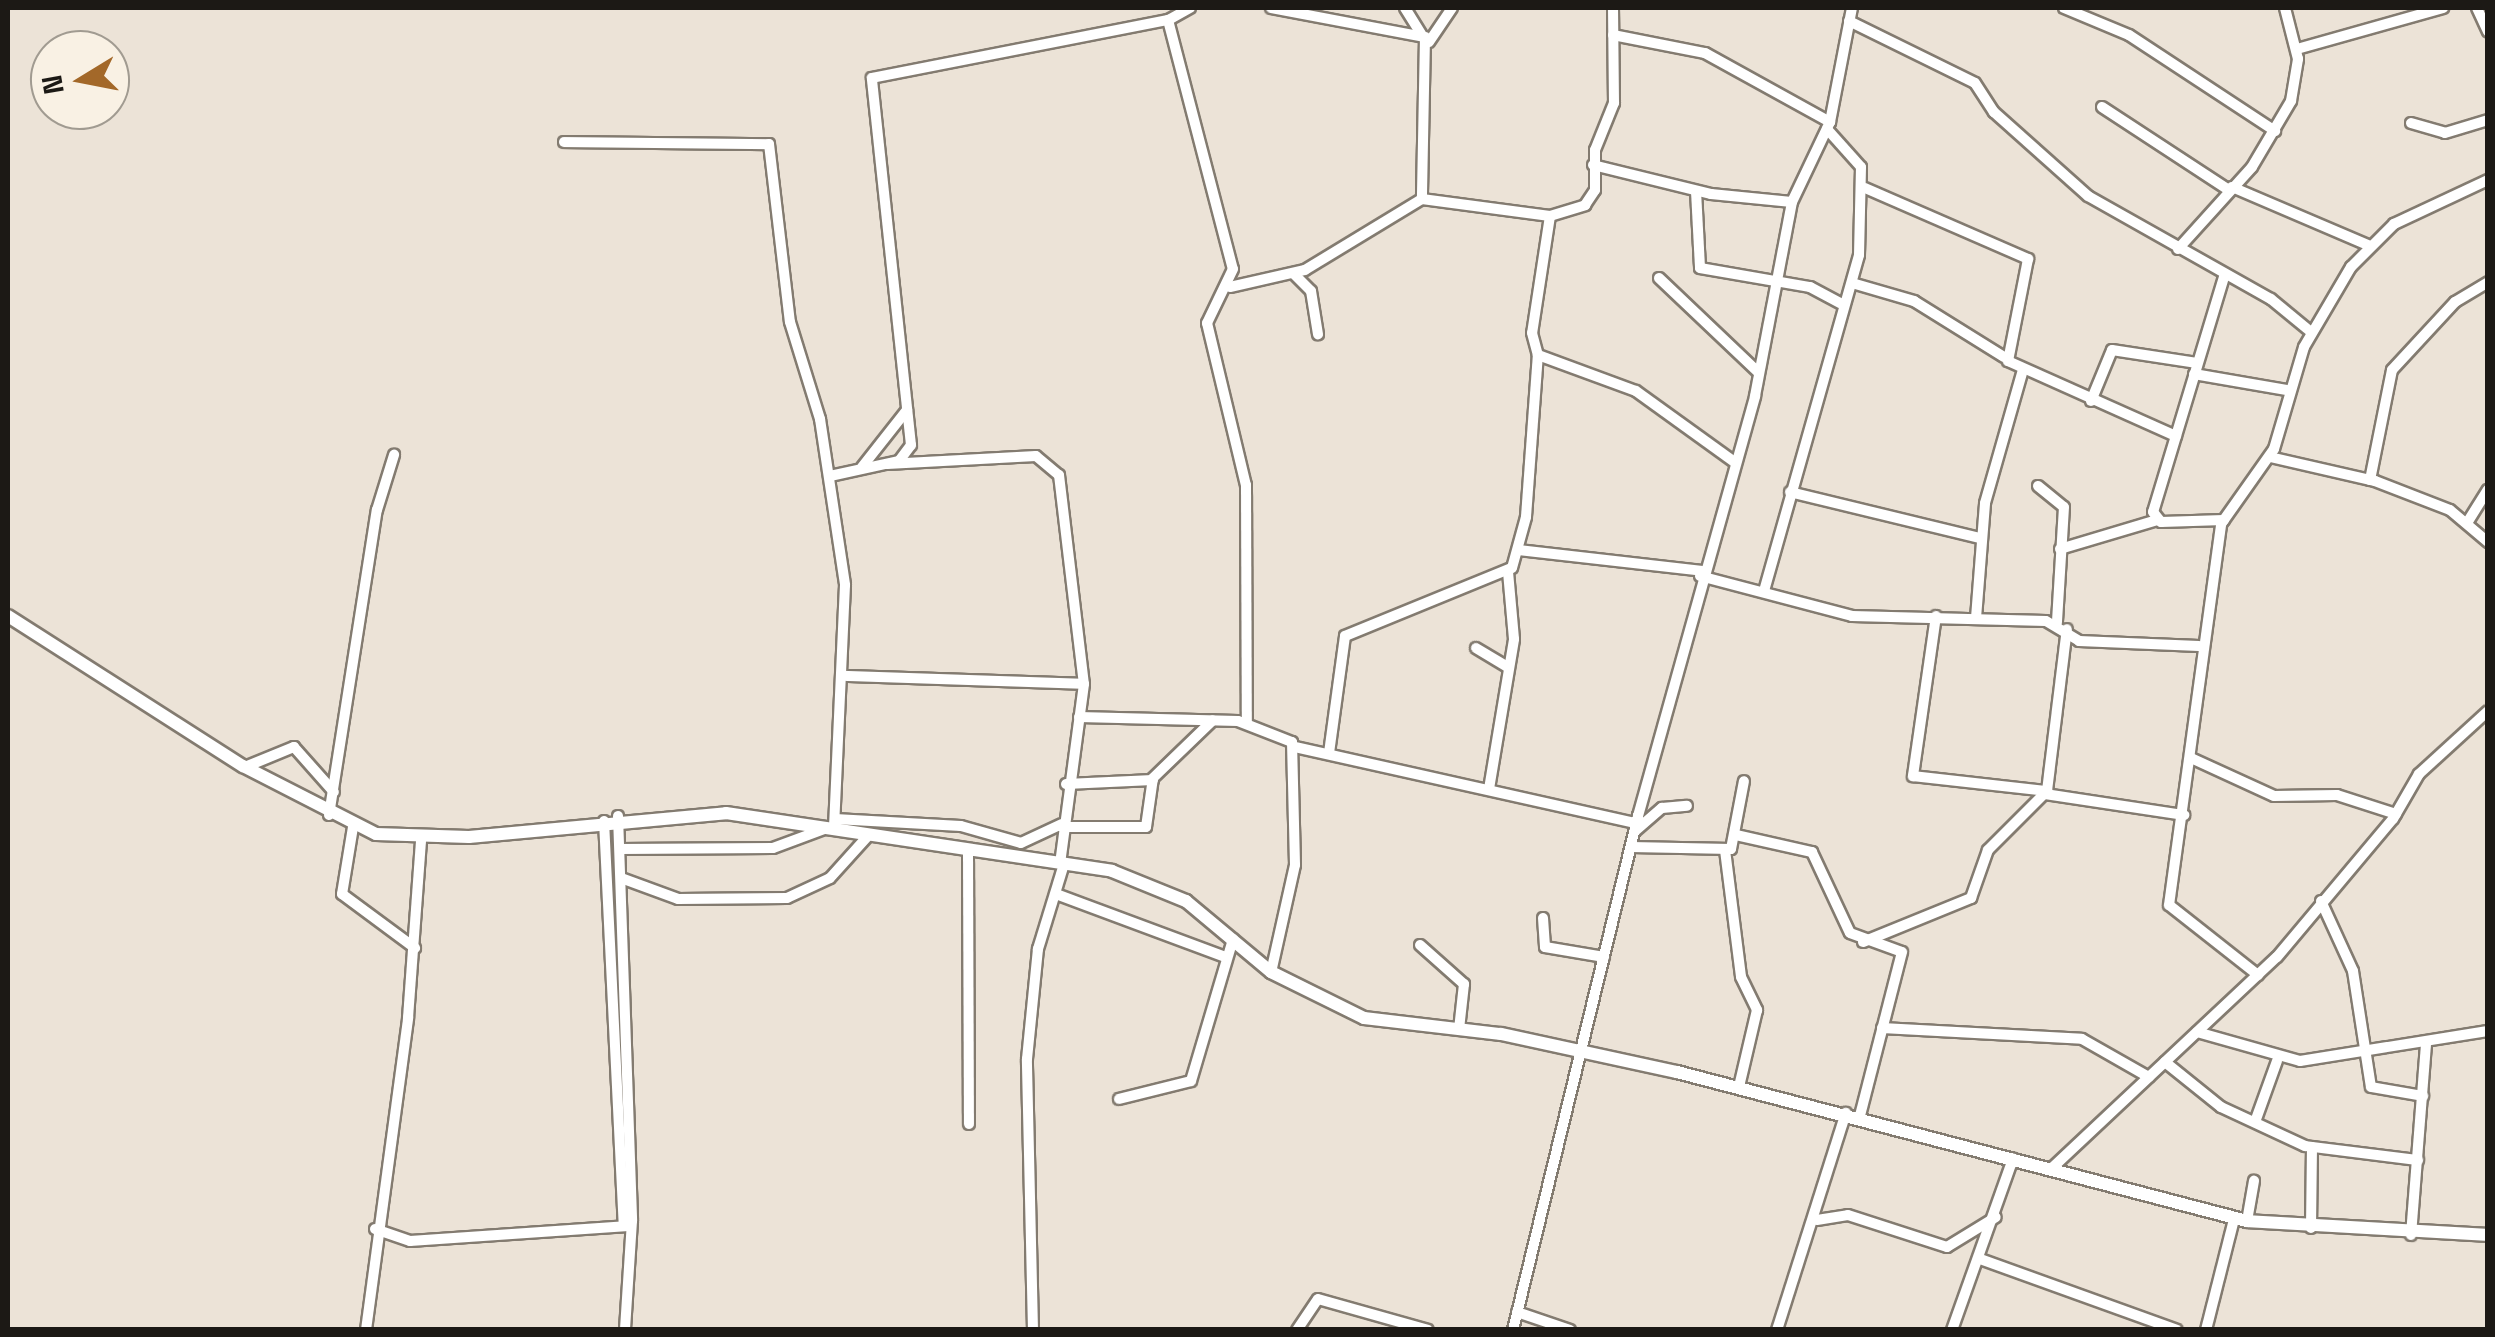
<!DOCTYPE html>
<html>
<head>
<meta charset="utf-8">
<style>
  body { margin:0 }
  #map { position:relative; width:2495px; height:1337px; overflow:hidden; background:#ece3d7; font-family:"Space Grotesk",sans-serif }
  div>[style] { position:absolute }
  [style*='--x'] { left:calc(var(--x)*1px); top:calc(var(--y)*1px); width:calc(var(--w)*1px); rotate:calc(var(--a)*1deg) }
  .roads { filter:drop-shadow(2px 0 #837b70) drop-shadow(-2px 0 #837b70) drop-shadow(0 2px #837b70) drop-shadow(0 -2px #837b70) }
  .minor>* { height:10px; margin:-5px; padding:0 5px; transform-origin:5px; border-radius:5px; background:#fff }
  .tertiary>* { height:12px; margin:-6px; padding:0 6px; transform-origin:6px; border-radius:6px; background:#fff }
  span { translate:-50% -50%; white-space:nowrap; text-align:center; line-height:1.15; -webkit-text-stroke:9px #f9f1e4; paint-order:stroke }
  .frame { position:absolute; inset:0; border:10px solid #1c1915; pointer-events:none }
  .north { position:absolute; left:30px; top:30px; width:100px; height:100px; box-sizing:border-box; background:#f9f1e4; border:2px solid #a19b91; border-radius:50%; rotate:260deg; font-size:28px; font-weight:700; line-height:40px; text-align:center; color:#1c1915 }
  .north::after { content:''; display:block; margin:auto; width:35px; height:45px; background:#a36829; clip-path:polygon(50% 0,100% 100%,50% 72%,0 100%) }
</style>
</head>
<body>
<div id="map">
  <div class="roads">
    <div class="minor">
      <i style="--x:1190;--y:8;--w:25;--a:151"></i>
      <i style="--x:1168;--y:20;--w:257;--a:75.4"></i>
      <i style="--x:1233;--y:269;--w:60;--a:115.7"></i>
      <i style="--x:1207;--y:323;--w:167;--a:76.5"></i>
      <i style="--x:1246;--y:485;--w:238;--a:89.8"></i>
      <i style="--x:1271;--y:8;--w:157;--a:10.7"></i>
      <i style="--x:1425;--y:37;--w:162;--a:91.1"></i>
      <i style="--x:1422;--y:199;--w:129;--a:7.6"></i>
      <i style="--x:1550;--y:216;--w:118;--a:98.7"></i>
      <i style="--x:1532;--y:333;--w:23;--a:75"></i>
      <i style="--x:1538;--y:355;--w:104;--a:20.2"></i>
      <i style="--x:1636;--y:391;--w:120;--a:35.8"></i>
      <i style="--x:1405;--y:8;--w:31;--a:58"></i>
      <i style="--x:2064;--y:8;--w:70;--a:22.6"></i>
      <i style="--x:2129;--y:35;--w:175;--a:33.3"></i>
      <i style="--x:2477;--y:8;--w:26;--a:65"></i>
      <i style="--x:1849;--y:21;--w:140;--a:26.2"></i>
      <i style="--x:1975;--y:83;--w:35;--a:57"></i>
      <i style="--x:1994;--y:112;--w:126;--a:41.8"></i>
      <i style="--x:2088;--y:196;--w:210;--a:29.4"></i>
      <i style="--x:2271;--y:299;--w:52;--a:39.5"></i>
      <i style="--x:1613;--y:35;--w:94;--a:11.1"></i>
      <i style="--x:1705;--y:53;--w:143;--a:28.9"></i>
      <i style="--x:1429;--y:42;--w:41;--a:-55.9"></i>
      <i style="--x:2297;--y:49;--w:152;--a:-15.7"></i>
      <i style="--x:2102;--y:107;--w:152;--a:33.2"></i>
      <i style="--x:2411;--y:123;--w:35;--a:16"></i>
      <i style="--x:2445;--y:133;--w:45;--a:-16.8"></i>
      <i style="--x:564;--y:142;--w:205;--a:0.6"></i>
      <i style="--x:769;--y:144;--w:179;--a:83.3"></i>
      <i style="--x:790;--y:322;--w:102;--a:72.8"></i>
      <i style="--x:820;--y:419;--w:168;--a:81.4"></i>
      <i style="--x:845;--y:585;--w:244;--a:92.6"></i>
      <i style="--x:1593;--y:165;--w:122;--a:13.8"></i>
      <i style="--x:1711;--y:194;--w:81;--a:5.6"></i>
      <i style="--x:2232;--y:187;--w:148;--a:23.1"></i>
      <i style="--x:1865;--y:188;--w:178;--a:23.5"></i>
      <i style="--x:2028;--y:259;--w:104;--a:101.1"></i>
      <i style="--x:2008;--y:361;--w:184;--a:24.1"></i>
      <i style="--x:1696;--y:191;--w:77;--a:87"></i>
      <i style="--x:1700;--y:268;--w:112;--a:9.8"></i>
      <i style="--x:1810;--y:287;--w:34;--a:28"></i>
      <i style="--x:1550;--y:216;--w:37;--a:-17"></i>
      <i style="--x:1585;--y:205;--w:18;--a:-56"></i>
      <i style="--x:1595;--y:190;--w:40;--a:-90"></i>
      <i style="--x:1595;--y:150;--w:51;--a:-68"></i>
      <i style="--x:1614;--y:103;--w:95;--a:-90.6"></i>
      <i style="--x:2178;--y:249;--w:110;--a:-47.9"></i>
      <i style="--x:2252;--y:167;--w:77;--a:-59.4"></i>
      <i style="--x:2291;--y:101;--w:43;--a:-80.5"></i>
      <i style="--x:2298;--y:59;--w:53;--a:-104.3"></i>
      <i style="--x:1294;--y:274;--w:24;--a:45"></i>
      <i style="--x:1311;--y:291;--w:44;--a:80.8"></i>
      <i style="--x:2224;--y:277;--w:245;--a:106.8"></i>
      <i style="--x:2153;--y:512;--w:13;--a:51"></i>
      <i style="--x:2161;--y:522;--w:63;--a:-1.8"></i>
      <i style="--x:1659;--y:278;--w:137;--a:43.5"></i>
      <i style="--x:1852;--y:283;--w:65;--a:16.2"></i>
      <i style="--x:1914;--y:301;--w:106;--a:31.9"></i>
      <i style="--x:1230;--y:287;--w:77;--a:-12.8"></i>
      <i style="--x:1305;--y:270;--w:137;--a:-31.3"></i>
      <i style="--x:2194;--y:374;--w:94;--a:9.8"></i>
      <i style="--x:2091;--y:401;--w:55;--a:-67.6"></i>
      <i style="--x:2112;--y:350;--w:86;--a:8.7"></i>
      <i style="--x:2270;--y:457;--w:108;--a:12.9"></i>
      <i style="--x:2375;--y:481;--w:80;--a:21.1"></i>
      <i style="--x:2450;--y:510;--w:50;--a:40.1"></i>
      <i style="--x:887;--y:464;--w:149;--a:-3.1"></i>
      <i style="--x:1036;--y:456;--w:30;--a:40"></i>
      <i style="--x:1059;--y:475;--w:210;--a:83.2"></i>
      <i style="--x:1084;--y:684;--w:181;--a:97.6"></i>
      <i style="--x:862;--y:467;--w:73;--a:-51.7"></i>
      <i style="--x:830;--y:476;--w:71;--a:-12.3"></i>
      <i style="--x:899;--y:461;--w:20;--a:-53"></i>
      <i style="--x:911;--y:445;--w:369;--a:-96.1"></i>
      <i style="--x:872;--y:78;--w:302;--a:-11.1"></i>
      <i style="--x:2370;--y:480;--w:112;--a:-78.7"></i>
      <i style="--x:2392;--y:370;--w:93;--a:-47.2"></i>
      <i style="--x:2455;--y:302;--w:39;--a:-31"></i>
      <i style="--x:2038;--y:486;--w:33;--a:39"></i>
      <i style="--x:2064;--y:507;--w:116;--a:93.5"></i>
      <i style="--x:1790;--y:492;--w:195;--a:13.6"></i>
      <i style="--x:2467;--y:523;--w:39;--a:-58"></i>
      <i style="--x:2060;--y:549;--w:101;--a:-16.6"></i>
      <i style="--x:1519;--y:550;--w:184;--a:6.5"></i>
      <i style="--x:1700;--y:576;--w:157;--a:14.7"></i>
      <i style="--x:1852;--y:616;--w:194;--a:1.5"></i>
      <i style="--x:2046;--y:621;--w:39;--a:31"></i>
      <i style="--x:2079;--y:641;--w:120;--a:2.4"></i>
      <i style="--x:1764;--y:591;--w:349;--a:-74.2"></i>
      <i style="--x:1859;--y:255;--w:88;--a:-88.7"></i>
      <i style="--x:1861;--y:167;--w:51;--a:-131.8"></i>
      <i style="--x:1936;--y:616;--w:162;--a:98.2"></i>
      <i style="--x:1913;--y:776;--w:135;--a:6.4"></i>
      <i style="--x:1976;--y:618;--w:115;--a:-85.5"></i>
      <i style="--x:1985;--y:503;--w:138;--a:-74.1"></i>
      <i style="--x:1476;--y:648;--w:37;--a:31"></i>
      <i style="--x:846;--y:676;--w:238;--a:1.9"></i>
      <i style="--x:1079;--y:717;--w:159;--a:1.4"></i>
      <i style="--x:1238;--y:721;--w:58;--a:21.3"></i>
      <i style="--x:1292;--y:742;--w:123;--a:88.6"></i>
      <i style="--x:1295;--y:865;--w:110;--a:102.6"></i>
      <i style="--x:1295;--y:747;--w:349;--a:12.6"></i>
      <i style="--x:1329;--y:753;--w:118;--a:-82.2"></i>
      <i style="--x:1345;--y:636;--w:180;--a:-22.2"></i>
      <i style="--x:1512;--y:568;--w:53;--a:-74.6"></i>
      <i style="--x:1526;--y:517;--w:162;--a:-85.8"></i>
      <i style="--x:2191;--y:758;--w:91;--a:24.6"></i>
      <i style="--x:2274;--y:796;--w:63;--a:-0.9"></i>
      <i style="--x:2337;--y:795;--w:62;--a:17.9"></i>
      <i style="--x:245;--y:767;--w:53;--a:-22.2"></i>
      <i style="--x:294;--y:747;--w:60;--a:48.4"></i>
      <i style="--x:1066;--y:784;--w:87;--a:-2.6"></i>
      <i style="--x:1489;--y:789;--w:152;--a:-80.5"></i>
      <i style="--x:1514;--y:639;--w:67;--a:-95.1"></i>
      <i style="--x:2045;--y:794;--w:141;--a:8.6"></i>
      <i style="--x:329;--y:815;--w:309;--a:-81.1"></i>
      <i style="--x:377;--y:510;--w:58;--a:-72.8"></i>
      <i style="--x:618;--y:816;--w:405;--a:88"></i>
      <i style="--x:632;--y:1221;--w:109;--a:93.7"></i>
      <i style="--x:835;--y:819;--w:126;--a:3.2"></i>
      <i style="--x:961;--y:826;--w:62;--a:15.8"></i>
      <i style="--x:1021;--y:843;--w:45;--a:-24.9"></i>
      <i style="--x:604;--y:821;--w:403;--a:87.2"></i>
      <i style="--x:353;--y:827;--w:68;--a:99.3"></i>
      <i style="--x:342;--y:894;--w:91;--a:36.5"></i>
      <i style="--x:1062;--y:827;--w:84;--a:0"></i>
      <i style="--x:1146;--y:827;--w:49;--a:-81.9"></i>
      <i style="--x:1153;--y:778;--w:83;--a:-44"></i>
      <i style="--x:1634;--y:832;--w:37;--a:-41"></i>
      <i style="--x:1662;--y:808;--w:25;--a:-5"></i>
      <i style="--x:1736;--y:835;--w:78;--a:12.6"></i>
      <i style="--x:1812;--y:852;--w:89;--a:64.9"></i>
      <i style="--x:1850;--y:933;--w:55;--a:20.1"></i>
      <i style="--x:1902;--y:952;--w:169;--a:104.4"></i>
      <i style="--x:1631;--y:847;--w:100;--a:1.1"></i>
      <i style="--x:1731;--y:849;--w:69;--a:-79.2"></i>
      <i style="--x:620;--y:849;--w:153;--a:-0.4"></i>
      <i style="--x:773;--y:848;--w:58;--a:-20.3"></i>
      <i style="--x:1725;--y:850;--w:128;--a:82.8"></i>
      <i style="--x:1741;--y:977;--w:37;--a:64"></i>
      <i style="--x:1757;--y:1010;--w:79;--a:103.2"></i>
      <i style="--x:968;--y:852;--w:272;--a:89.8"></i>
      <i style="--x:621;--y:878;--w:61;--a:20.2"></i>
      <i style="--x:678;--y:899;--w:109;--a:-0.5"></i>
      <i style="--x:787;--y:898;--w:47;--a:-24.9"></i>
      <i style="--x:830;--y:878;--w:55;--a:-47.9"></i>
      <i style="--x:1056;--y:894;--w:180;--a:20.4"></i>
      <i style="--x:2321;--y:901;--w:77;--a:65.4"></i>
      <i style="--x:2353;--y:971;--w:117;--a:81.2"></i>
      <i style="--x:2371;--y:1087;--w:53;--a:9.8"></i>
      <i style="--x:1543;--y:918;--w:29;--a:86"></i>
      <i style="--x:1545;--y:947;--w:60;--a:9.6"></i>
      <i style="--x:1863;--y:942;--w:117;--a:-22.2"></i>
      <i style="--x:1971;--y:898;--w:51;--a:-70.5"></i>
      <i style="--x:1988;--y:850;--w:83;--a:-45"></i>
      <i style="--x:2047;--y:791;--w:163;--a:-83"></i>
      <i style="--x:1420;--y:945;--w:59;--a:41.6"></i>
      <i style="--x:1464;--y:984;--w:45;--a:96.3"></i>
      <i style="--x:2258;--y:975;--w:113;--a:-141.8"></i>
      <i style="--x:2169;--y:905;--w:385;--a:-82.2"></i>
      <i style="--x:2221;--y:524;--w:92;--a:-54.8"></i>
      <i style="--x:2274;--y:449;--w:106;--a:-73.6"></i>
      <i style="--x:2304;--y:347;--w:93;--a:-59.6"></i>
      <i style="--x:2351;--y:267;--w:61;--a:-45"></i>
      <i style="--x:2394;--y:224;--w:104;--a:-25.1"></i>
      <i style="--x:1882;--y:1028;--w:200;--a:3.1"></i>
      <i style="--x:2082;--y:1039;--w:77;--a:29.6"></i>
      <i style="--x:2197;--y:1032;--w:107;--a:15.7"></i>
      <i style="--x:2300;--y:1061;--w:190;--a:-9.1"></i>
      <i style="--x:2165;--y:1062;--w:72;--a:38.8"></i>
      <i style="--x:2221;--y:1107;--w:93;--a:24.9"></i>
      <i style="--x:2305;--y:1146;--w:114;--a:7.1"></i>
      <i style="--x:1119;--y:1099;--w:74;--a:-14"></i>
      <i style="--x:1191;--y:1081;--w:148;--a:-73.5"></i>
      <i style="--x:2255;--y:1122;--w:65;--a:-70.2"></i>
      <i style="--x:2052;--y:1168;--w:308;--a:-43.2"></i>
      <i style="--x:2277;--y:957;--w:180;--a:-50"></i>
      <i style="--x:2393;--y:819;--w:52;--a:-60"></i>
      <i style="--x:2419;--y:774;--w:93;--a:-42.4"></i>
      <i style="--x:1817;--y:1220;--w:31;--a:-9"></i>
      <i style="--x:1848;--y:1215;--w:104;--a:17.9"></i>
      <i style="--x:1947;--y:1247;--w:57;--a:-31.5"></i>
      <i style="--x:2247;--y:1221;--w:41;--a:-80.1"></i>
      <i style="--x:2311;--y:1228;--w:81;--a:-89.3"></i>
      <i style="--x:375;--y:1229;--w:37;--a:19"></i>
      <i style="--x:410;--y:1241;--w:219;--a:-3.9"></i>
      <i style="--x:2411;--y:1235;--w:193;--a:-85.5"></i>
      <i style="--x:1980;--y:1259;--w:209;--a:19.8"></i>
      <i style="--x:1517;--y:1312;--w:56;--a:18.8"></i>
      <i style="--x:366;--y:1330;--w:315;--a:-82.3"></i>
      <i style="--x:408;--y:1018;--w:179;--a:-85.8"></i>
      <i style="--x:1033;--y:1330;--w:271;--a:-91.3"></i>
      <i style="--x:1027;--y:1059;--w:111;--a:-84.3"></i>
      <i style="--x:1038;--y:949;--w:89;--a:-73"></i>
      <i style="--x:1297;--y:1330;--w:37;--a:-56"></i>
      <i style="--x:1318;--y:1299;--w:114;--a:15.7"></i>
      <i style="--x:1513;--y:1330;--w:529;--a:-76.33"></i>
      <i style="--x:1638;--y:816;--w:436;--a:-74.4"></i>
      <i style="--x:1755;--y:396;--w:197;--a:-79.2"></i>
      <i style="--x:1792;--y:202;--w:89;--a:-64.6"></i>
      <i style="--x:1830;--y:122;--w:116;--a:-79.1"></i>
      <i style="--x:1777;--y:1330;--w:228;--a:-72.4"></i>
      <i style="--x:1952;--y:1330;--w:182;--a:-70.4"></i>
      <i style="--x:2206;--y:1330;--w:114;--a:-75.8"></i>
    </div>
    <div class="tertiary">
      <i style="--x:8;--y:616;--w:279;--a:32.6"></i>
      <i style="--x:243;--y:766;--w:149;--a:27.1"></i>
      <i style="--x:376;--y:834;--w:93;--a:1.8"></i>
      <i style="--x:469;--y:837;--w:258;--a:-5.3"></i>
      <i style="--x:726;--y:813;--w:390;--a:8.5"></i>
      <i style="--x:1112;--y:871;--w:80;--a:22.1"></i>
      <i style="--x:1186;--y:901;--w:111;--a:39.9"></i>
      <i style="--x:1271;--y:972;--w:104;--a:26.3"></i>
      <i style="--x:1364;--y:1018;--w:138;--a:6.7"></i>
      <i style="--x:1501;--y:1034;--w:180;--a:12.2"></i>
      <i style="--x:1677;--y:1072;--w:589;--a:14.65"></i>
      <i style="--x:2247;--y:1221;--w:241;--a:3.3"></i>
    </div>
  </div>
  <div class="frame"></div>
  <div class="north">N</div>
</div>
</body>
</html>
